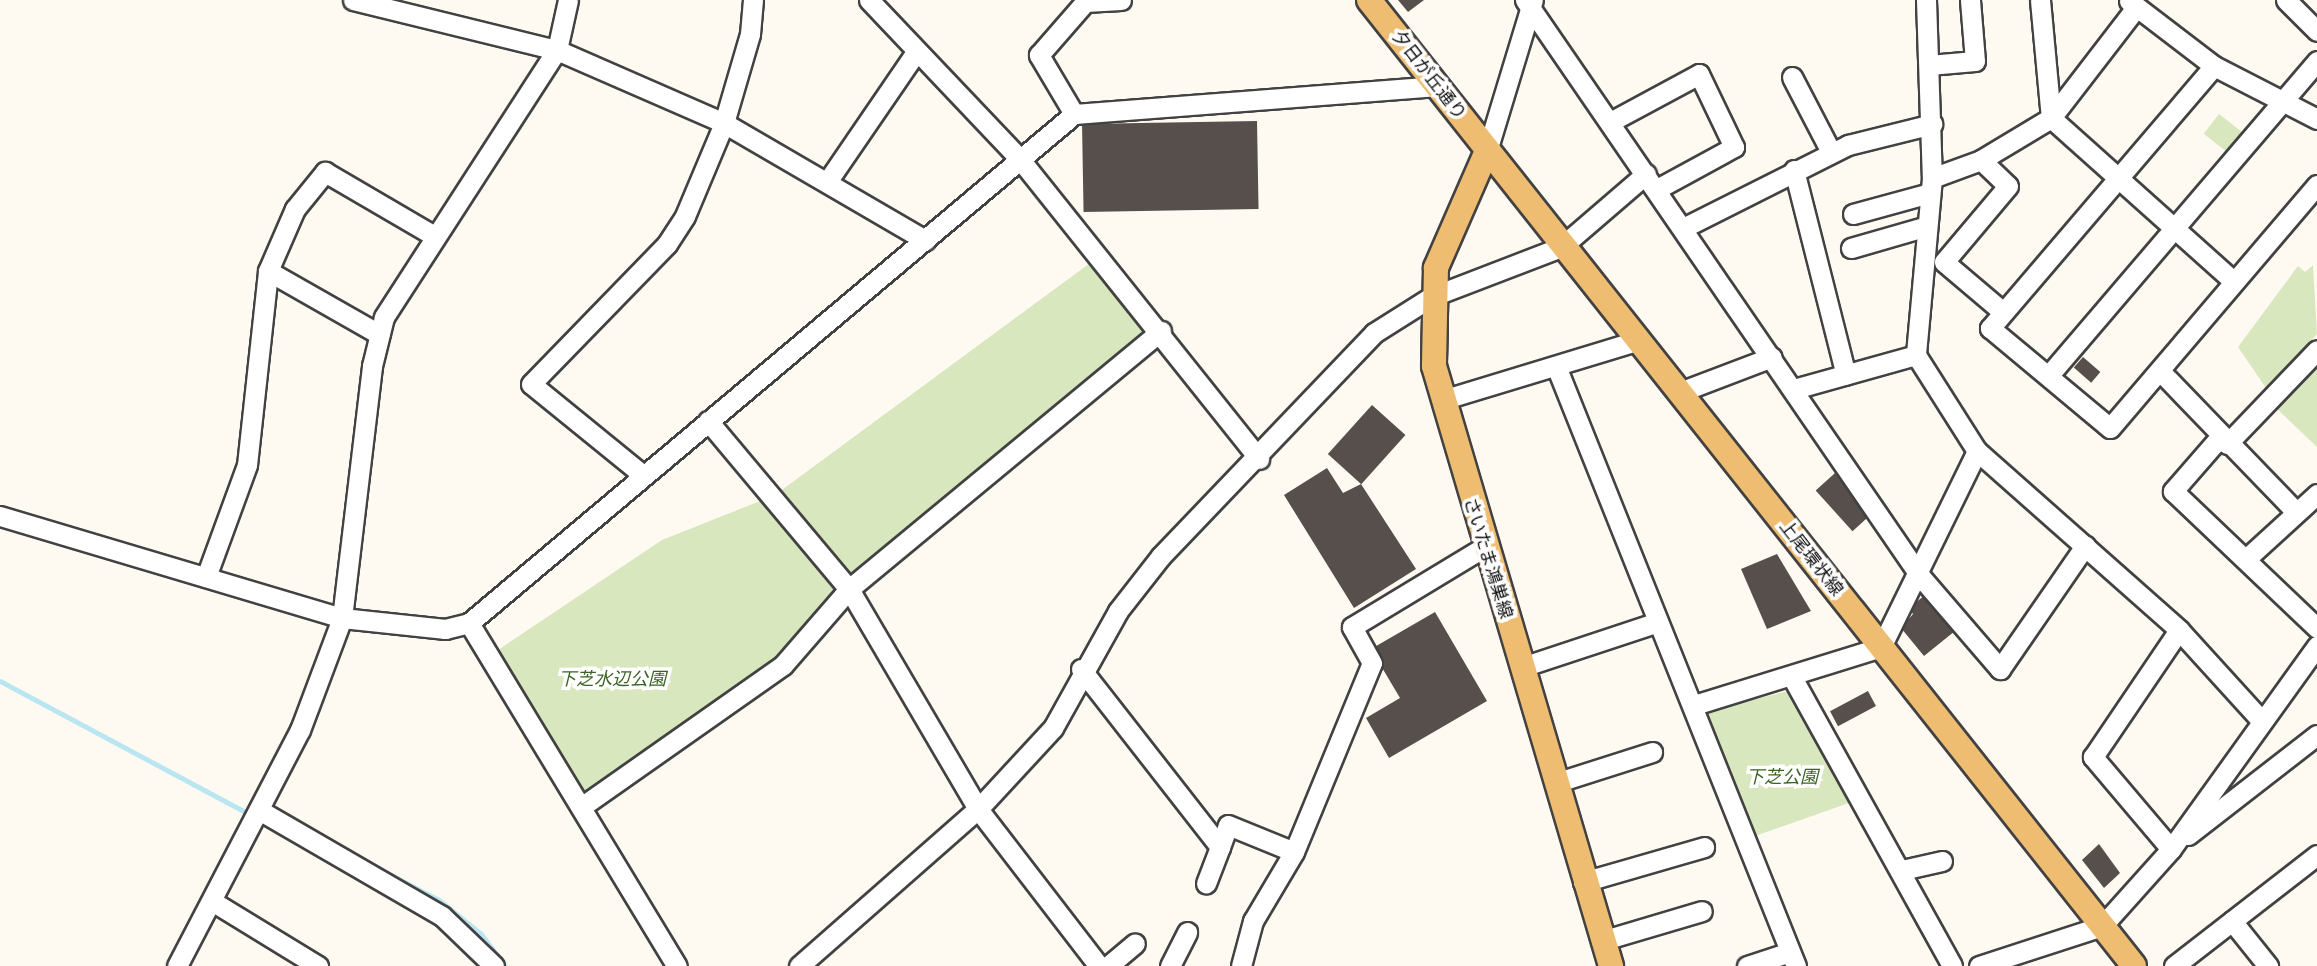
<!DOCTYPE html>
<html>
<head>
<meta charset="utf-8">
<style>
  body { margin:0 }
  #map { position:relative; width:2317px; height:966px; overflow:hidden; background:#fefaf2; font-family:"Libre Baskerville","Noto Sans JP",serif }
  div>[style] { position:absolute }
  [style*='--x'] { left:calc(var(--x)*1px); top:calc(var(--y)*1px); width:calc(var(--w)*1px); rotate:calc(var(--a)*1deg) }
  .green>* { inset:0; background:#d9e7be; transform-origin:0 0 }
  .stream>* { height:5px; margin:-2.5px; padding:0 2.5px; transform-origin:2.5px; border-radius:2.5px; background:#bae6f2 }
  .building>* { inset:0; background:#574f4c; transform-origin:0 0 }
  .roads { filter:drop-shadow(2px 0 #424242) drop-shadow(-2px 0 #424242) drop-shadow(0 2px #424242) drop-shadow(0 -2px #424242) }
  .minor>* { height:19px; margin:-9.5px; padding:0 9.5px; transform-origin:9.5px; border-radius:9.5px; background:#fff }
  .major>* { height:24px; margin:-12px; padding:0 12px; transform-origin:12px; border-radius:12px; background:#eebd72 }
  span { translate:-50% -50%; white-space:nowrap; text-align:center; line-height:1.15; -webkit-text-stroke:7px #fff; paint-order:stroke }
  .street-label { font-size:18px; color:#0f0f0f }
  .park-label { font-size:18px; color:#3a6324; font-style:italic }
</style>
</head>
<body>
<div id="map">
  <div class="green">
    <i style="left:2219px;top:114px;width:36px;height:25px;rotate:38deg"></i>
    <i style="clip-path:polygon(1101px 255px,1161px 331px,849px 589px,783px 665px,584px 805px,486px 658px,662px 540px,775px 495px)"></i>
    <i style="clip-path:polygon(2313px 265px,2317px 334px,2266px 388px,2238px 347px,2298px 266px,2305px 272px)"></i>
    <i style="clip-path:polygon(2317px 363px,2317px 447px,2274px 406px)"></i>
    <i style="clip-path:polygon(1788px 691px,1849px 803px,1755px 836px,1705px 712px)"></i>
  </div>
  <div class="stream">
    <i style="--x:0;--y:681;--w:285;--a:28.1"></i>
    <i style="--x:370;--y:864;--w:78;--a:27.6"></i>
    <i style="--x:439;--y:900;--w:54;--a:39"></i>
    <i style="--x:481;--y:934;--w:40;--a:53"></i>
  </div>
  <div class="building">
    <i style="clip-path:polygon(1398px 0,1424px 0,1408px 12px)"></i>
    <i style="left:1257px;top:121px;width:88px;height:175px;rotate:89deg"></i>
    <i style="left:2083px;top:357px;width:23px;height:14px;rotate:41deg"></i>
    <i style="left:1372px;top:405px;width:45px;height:66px;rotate:42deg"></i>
    <i style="clip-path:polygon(1327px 468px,1343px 493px,1361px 484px,1416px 569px,1354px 608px,1284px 495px)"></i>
    <i style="left:1835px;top:473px;width:55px;height:26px;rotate:48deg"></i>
    <i style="clip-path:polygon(1777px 554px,1811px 611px,1767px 629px,1741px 569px)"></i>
    <i style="clip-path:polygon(1925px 595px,1955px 631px,1924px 656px,1901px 628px,1913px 614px,1909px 608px)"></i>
    <i style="clip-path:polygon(1435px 612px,1487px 701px,1389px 758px,1366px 718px,1400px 698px,1371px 649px)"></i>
    <i style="left:1868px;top:691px;width:17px;height:43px;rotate:62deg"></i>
    <i style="clip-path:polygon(2099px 844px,2120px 873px,2104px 888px,2082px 860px)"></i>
  </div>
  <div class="roads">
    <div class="minor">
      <i style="--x:353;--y:0;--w:210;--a:13.8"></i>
      <i style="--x:557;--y:50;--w:182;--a:23.6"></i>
      <i style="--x:724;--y:123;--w:233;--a:30.2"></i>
      <i style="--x:869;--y:0;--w:218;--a:46.5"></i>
      <i style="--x:1019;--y:158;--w:385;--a:51.4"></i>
      <i style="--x:1525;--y:0;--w:698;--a:55.56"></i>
      <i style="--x:1920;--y:576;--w:123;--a:49.3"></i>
      <i style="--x:2000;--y:669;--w:150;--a:-55.4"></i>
      <i style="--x:1926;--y:0;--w:178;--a:88.1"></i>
      <i style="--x:1932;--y:178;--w:178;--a:95.2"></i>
      <i style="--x:1916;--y:355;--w:114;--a:57.6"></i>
      <i style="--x:1977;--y:451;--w:270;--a:41.5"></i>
      <i style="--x:2179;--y:630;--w:122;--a:47.7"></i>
      <i style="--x:2040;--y:0;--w:119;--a:84.7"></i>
      <i style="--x:2051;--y:118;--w:244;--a:41.8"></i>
      <i style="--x:2286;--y:0;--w:44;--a:45"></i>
      <i style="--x:2129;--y:1;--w:107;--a:37.4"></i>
      <i style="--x:2214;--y:66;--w:116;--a:27.2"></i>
      <i style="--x:1929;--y:65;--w:46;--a:-5"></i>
      <i style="--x:1975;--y:61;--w:61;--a:-94.7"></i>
      <i style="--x:2214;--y:66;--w:345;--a:130.5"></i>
      <i style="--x:1990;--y:328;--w:156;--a:39.8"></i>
      <i style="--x:2110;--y:428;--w:319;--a:-49.6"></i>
      <i style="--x:1792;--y:77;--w:85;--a:62.5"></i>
      <i style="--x:1074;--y:114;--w:69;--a:-120.7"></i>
      <i style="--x:1039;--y:55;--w:70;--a:-49"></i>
      <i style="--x:1085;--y:2;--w:36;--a:-3"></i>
      <i style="--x:1610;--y:122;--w:101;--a:-28.3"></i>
      <i style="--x:1699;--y:74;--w:81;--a:64.4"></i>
      <i style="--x:1734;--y:147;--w:88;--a:151.4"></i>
      <i style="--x:1487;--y:151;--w:158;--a:-73.1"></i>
      <i style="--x:1981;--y:160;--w:37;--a:44"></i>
      <i style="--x:2008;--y:186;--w:99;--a:130.1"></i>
      <i style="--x:1944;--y:262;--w:77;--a:40.3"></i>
      <i style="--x:1794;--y:170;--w:211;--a:75.8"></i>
      <i style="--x:1932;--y:178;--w:52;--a:-20.2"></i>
      <i style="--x:1981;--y:160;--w:82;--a:-31"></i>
      <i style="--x:2051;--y:118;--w:138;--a:-52.4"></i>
      <i style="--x:827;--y:182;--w:158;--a:-55.6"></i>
      <i style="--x:1853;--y:214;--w:80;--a:-15.3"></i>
      <i style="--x:1683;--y:228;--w:185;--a:-26.7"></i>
      <i style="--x:1848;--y:145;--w:87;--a:-14"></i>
      <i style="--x:1851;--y:248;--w:79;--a:-16.1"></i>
      <i style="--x:268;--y:271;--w:128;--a:29.6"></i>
      <i style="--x:1556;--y:366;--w:646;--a:68.2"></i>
      <i style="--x:2160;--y:371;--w:194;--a:46"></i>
      <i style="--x:2049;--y:375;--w:413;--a:-49.5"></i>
      <i style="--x:1794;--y:389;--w:127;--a:-15.6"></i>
      <i style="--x:1680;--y:392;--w:98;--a:-20.8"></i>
      <i style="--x:1442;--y:400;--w:206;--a:-16.9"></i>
      <i style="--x:708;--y:421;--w:219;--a:50"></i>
      <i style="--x:849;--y:589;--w:255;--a:59.6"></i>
      <i style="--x:978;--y:809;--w:198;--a:52.4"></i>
      <i style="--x:2220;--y:437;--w:72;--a:131"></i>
      <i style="--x:2173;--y:491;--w:199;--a:43.6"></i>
      <i style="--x:2227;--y:444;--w:130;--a:-46.2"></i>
      <i style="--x:643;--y:475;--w:144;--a:-140.9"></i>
      <i style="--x:531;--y:384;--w:195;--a:-45.8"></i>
      <i style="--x:667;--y:244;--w:33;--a:-57"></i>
      <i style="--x:685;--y:216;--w:101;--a:-67.2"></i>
      <i style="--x:724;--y:123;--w:93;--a:-73.7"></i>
      <i style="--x:750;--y:34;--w:34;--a:-85"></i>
      <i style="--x:0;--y:516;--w:357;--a:16.6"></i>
      <i style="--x:342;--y:618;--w:104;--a:6.1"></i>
      <i style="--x:445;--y:629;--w:25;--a:-14"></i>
      <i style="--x:469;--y:623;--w:791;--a:-40.07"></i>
      <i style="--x:1074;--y:114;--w:365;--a:-4.4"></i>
      <i style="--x:2247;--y:558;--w:95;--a:-42.4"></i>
      <i style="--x:206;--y:577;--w:119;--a:-69.9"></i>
      <i style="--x:247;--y:465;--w:195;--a:-83.8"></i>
      <i style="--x:268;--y:271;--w:68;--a:-66.5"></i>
      <i style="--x:295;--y:209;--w:48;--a:-51"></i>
      <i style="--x:325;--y:172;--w:125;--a:30.3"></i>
      <i style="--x:469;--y:623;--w:401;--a:58.8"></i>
      <i style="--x:1522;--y:667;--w:143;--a:-18.3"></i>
      <i style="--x:1081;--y:669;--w:226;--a:52"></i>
      <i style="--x:1220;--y:847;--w:39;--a:111"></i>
      <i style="--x:1792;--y:677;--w:330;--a:61"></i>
      <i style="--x:1694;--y:705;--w:196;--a:-17.2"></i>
      <i style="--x:1881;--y:647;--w:218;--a:-63.9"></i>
      <i style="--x:1555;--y:783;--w:102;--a:-17.7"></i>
      <i style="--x:584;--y:805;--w:243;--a:-35.1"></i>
      <i style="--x:783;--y:665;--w:101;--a:-49"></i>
      <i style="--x:849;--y:589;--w:405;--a:-39.6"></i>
      <i style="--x:259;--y:810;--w:211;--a:30.1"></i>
      <i style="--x:442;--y:916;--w:72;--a:43.9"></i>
      <i style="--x:2188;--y:835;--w:163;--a:-37.8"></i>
      <i style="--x:1220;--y:847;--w:23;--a:-70"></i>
      <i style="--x:1228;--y:825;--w:71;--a:22.2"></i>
      <i style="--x:2171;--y:849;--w:121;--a:-130.3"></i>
      <i style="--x:2093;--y:757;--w:153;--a:-55.9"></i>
      <i style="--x:1902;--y:870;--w:41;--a:-12.7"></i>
      <i style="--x:1583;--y:882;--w:126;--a:-16.1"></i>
      <i style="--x:215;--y:903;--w:121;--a:31.5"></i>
      <i style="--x:2232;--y:921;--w:58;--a:51.3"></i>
      <i style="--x:1601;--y:941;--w:105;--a:-16.5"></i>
      <i style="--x:177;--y:966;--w:266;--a:-62.5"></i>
      <i style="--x:300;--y:730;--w:120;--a:-69.4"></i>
      <i style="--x:342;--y:618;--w:254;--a:-83.2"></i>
      <i style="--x:372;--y:366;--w:50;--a:-76.2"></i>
      <i style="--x:384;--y:317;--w:318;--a:-57.1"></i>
      <i style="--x:557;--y:50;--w:51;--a:-77.6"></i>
      <i style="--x:799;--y:966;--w:238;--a:-41.3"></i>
      <i style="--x:978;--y:809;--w:110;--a:-47.2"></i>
      <i style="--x:1053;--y:728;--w:134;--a:-60.9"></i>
      <i style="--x:1118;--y:611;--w:70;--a:-52"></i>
      <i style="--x:1161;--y:556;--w:308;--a:-46.3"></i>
      <i style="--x:1374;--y:333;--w:67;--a:-32.3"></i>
      <i style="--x:1431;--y:297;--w:139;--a:-21"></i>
      <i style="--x:1561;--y:247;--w:112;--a:-40.7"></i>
      <i style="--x:1108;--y:966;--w:35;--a:-40"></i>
      <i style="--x:1170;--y:966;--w:38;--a:-63"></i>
      <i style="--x:1241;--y:966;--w:47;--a:-75.1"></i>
      <i style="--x:1253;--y:921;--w:80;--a:-59.3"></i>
      <i style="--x:1294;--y:852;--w:204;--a:-67.6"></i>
      <i style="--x:1372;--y:663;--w:41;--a:-119.1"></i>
      <i style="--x:1352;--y:627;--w:154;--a:-31.2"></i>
      <i style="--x:1747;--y:966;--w:45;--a:-18"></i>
      <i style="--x:1979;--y:966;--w:129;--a:-18"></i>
      <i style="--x:2102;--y:926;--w:103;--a:-48.1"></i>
      <i style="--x:2171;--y:849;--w:250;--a:-54.3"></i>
      <i style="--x:2174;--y:966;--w:181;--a:-37.8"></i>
    </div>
    <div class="major">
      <i style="--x:1369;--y:0;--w:1232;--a:51.62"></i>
      <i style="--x:1487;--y:151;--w:128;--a:113.6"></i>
      <i style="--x:1436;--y:268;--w:98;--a:91.2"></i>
      <i style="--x:1434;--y:366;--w:626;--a:73.56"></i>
    </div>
  </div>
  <div class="street-label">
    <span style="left:1429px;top:75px;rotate:52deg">夕日が丘通り</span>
    <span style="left:1488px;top:558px;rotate:73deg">さいたま鴻巣線</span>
    <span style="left:1811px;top:558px;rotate:52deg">上尾環状線</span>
  </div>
  <div class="park-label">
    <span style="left:612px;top:679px">下芝水辺公園</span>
    <span style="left:1782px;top:777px">下芝公園</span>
  </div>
</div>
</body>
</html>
